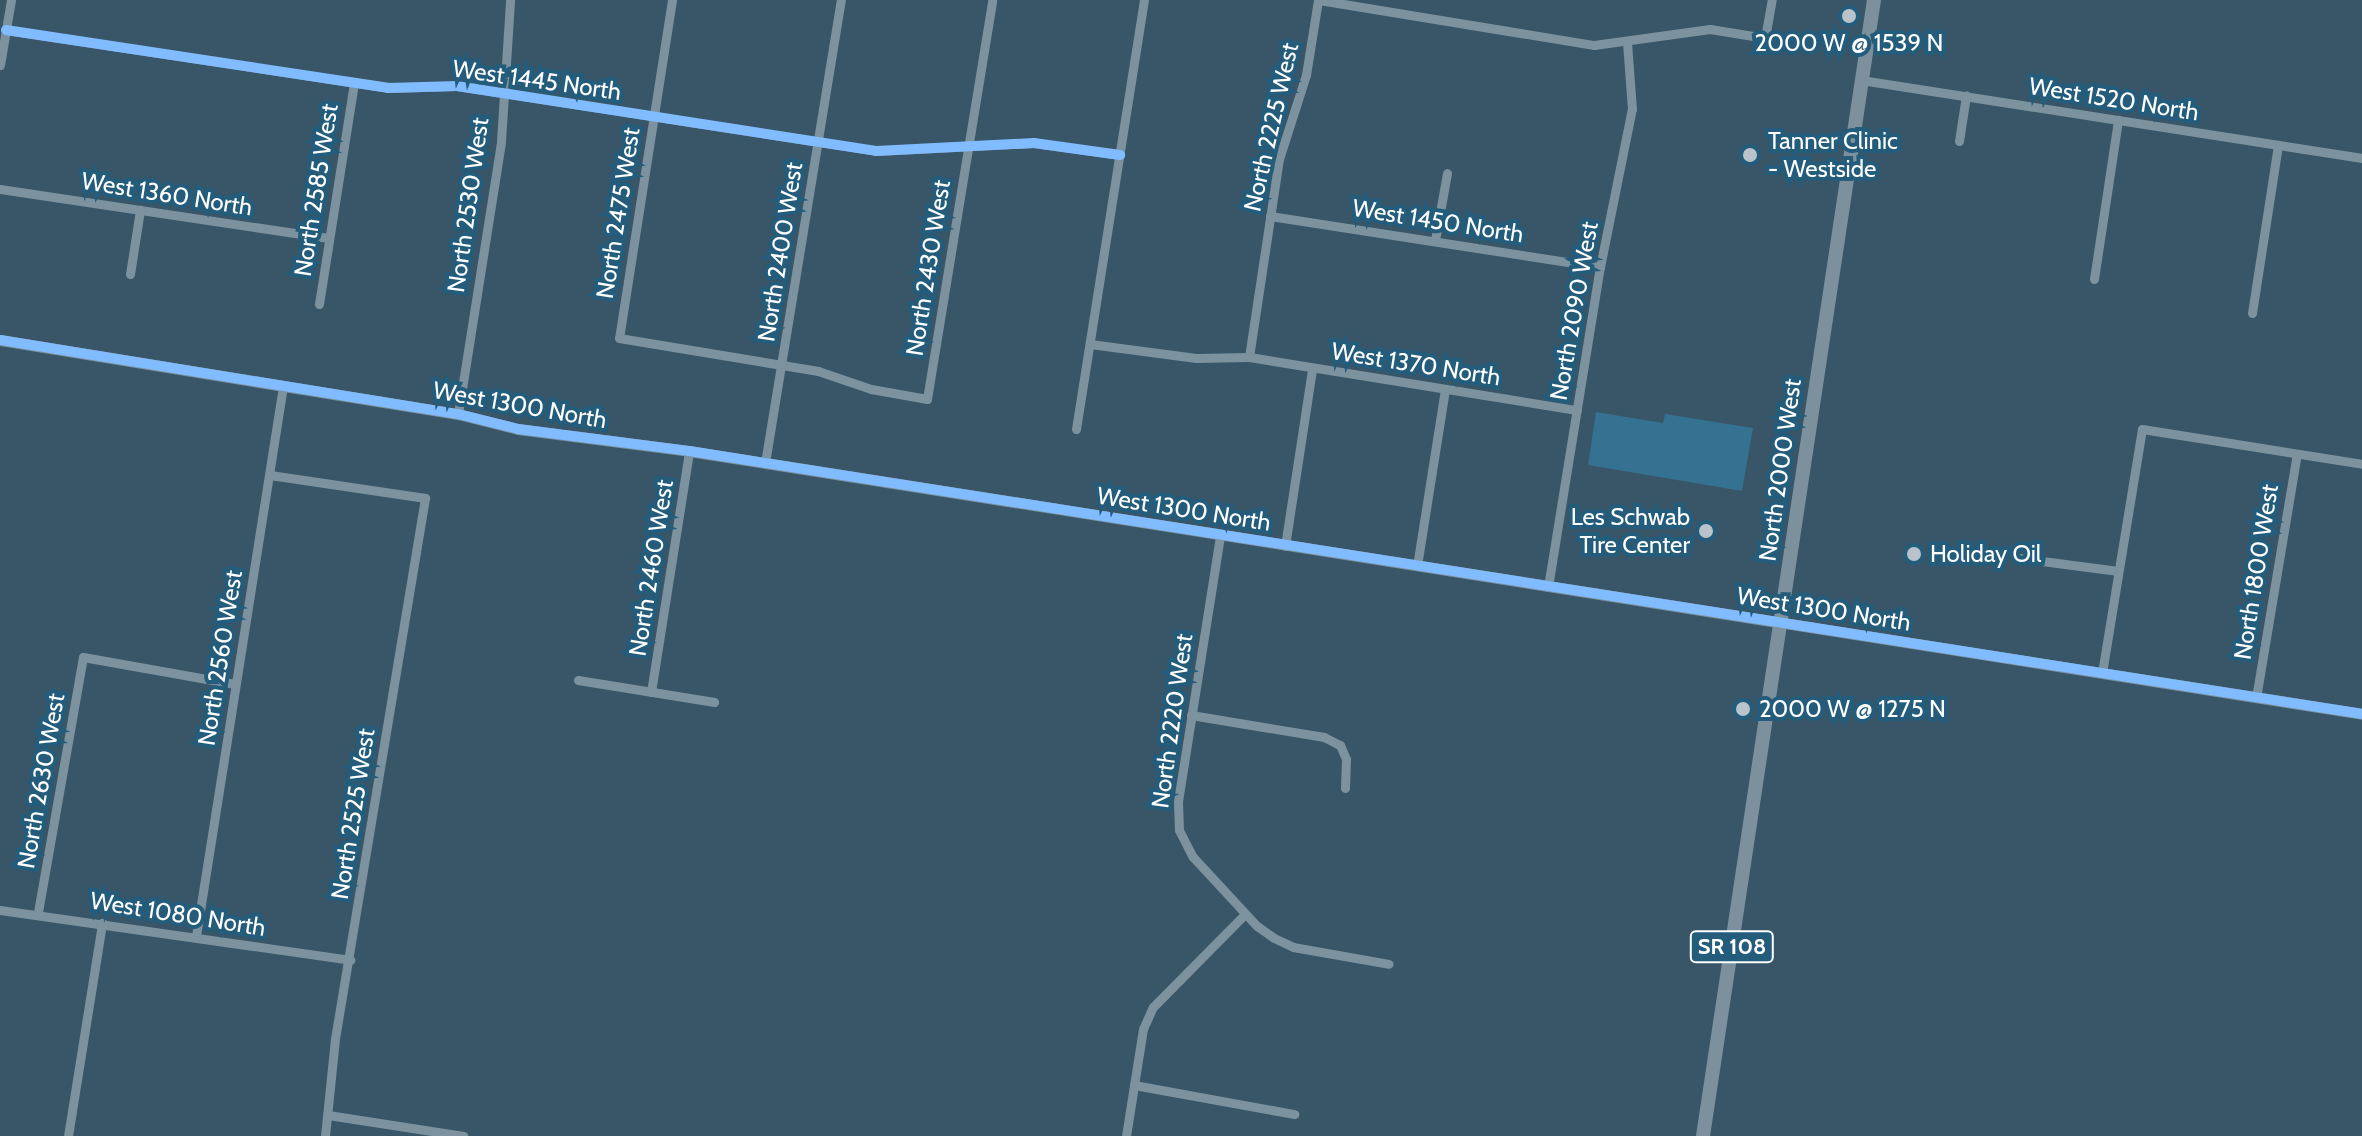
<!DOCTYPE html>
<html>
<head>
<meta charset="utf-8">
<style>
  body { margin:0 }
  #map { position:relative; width:2362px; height:1136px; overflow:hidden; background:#385667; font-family:Cabin,sans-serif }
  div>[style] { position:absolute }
  .green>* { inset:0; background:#357191 }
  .minor>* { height:9px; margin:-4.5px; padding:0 4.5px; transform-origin:4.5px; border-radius:4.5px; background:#7c929e }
  .tertiary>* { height:11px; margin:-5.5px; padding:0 5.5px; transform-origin:5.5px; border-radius:5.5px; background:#7c929e }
  .primary>* { height:14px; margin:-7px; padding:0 7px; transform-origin:7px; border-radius:7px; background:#7c919d }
  .cycleway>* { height:10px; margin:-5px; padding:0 5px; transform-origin:5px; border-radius:5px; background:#80bcff }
  .dots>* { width:22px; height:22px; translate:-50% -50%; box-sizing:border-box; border:4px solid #245c7b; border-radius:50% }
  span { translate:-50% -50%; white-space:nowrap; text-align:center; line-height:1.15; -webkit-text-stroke:8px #245c7b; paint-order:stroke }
  .shield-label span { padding:2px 6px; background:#245c7b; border:2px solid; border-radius:6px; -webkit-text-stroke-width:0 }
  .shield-label { font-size:22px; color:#fff; font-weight:700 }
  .poi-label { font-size:24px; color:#fff }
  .left { translate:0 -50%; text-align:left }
  .right { translate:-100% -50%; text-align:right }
  .street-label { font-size:24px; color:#fff }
</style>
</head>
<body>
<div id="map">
  <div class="green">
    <i style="clip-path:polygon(1596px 412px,1663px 423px,1665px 414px,1753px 428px,1742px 491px,1588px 465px)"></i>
  </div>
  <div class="minor">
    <i style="left:672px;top:0;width:342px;rotate:98.9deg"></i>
    <i style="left:619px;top:338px;width:202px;rotate:9.4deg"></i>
    <i style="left:818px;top:371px;width:56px;rotate:18.8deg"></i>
    <i style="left:871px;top:389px;width:57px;rotate:10.1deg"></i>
    <i style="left:927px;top:399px;width:404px;rotate:-80.7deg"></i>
    <i style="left:1319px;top:0;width:279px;rotate:9.3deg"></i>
    <i style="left:1594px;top:45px;width:117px;rotate:-7.9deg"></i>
    <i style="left:1710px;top:29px;width:56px;rotate:9.3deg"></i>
    <i style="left:1765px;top:38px;width:39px;rotate:-80deg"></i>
    <i style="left:6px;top:30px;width:386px;rotate:8.6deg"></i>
    <i style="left:388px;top:88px;width:69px;rotate:-1.7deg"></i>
    <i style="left:457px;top:86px;width:424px;rotate:8.8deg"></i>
    <i style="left:876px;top:151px;width:158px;rotate:-2.9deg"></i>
    <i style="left:1034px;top:143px;width:87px;rotate:7.9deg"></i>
    <i style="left:0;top:65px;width:66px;rotate:-80.4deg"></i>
    <i style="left:1861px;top:80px;width:507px;rotate:8.85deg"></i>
    <i style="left:1959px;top:141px;width:46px;rotate:-81.2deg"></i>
    <i style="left:0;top:189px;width:332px;rotate:8.5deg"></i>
    <i style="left:1270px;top:216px;width:334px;rotate:8.8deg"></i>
    <i style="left:1435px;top:240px;width:68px;rotate:-79.8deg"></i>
    <i style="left:130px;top:274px;width:65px;rotate:-81.1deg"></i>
    <i style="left:2094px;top:279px;width:161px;rotate:-81.4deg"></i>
    <i style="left:319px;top:304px;width:224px;rotate:-81deg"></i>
    <i style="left:2252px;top:313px;width:170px;rotate:-81.2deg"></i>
    <i style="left:1090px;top:344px;width:107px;rotate:7.5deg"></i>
    <i style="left:1196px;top:358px;width:53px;rotate:-1.1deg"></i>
    <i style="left:1249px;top:357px;width:332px;rotate:9.2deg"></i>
    <i style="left:1249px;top:357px;width:200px;rotate:-81.4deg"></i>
    <i style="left:1279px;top:159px;width:88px;rotate:-72.2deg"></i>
    <i style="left:1306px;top:75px;width:76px;rotate:-80.9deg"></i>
    <i style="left:458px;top:414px;width:276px;rotate:-81deg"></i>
    <i style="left:501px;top:141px;width:141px;rotate:-86.3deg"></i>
    <i style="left:1076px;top:429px;width:434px;rotate:-81deg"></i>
    <i style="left:765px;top:463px;width:469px;rotate:-80.7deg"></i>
    <i style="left:270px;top:475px;width:157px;rotate:8.4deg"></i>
    <i style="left:425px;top:498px;width:548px;rotate:99.45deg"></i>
    <i style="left:335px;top:1039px;width:98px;rotate:95.9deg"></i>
    <i style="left:1220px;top:536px;width:269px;rotate:99deg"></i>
    <i style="left:1178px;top:802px;width:28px;rotate:88deg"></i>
    <i style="left:1179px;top:830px;width:30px;rotate:63deg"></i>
    <i style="left:1193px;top:857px;width:94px;rotate:47.2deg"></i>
    <i style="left:1257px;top:926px;width:21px;rotate:35deg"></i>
    <i style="left:1274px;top:938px;width:21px;rotate:25deg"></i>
    <i style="left:1293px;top:947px;width:97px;rotate:10deg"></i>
    <i style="left:1285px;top:546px;width:179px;rotate:-81.3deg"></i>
    <i style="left:2019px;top:558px;width:100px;rotate:7.5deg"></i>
    <i style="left:1417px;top:566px;width:179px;rotate:-81deg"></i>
    <i style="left:1548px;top:587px;width:324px;rotate:-80.8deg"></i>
    <i style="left:1600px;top:267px;width:161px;rotate:-78.6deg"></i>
    <i style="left:1632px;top:109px;width:66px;rotate:-94.3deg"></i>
    <i style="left:2102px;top:673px;width:247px;rotate:-80.7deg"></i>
    <i style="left:2142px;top:429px;width:223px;rotate:9deg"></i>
    <i style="left:578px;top:680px;width:138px;rotate:9.2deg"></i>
    <i style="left:651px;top:692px;width:244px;rotate:-81deg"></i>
    <i style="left:2256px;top:698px;width:247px;rotate:-80.5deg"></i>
    <i style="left:1191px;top:715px;width:135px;rotate:9.4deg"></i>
    <i style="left:1324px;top:737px;width:18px;rotate:27deg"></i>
    <i style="left:1340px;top:745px;width:15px;rotate:67deg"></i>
    <i style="left:1346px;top:759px;width:29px;rotate:92deg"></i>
    <i style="left:0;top:910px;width:354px;rotate:8.1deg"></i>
    <i style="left:38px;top:912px;width:259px;rotate:-80deg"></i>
    <i style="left:83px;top:657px;width:154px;rotate:10.1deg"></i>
    <i style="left:196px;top:936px;width:557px;rotate:-81.01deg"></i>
    <i style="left:1134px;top:1085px;width:163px;rotate:10.3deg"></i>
    <i style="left:328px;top:1115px;width:137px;rotate:8.8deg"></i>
    <i style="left:68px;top:1136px;width:216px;rotate:-80.9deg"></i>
    <i style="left:1126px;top:1136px;width:108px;rotate:-81deg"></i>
    <i style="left:1143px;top:1029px;width:24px;rotate:-66deg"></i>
    <i style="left:1153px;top:1007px;width:131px;rotate:-45.3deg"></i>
  </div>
  <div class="tertiary">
    <i style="left:0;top:340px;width:464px;rotate:9.2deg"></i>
    <i style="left:458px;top:414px;width:62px;rotate:14deg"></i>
    <i style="left:518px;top:429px;width:172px;rotate:7.3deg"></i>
    <i style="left:689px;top:451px;width:1694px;rotate:8.93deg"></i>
  </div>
  <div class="primary">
    <i style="left:1703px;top:1136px;width:1149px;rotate:-81.44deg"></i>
  </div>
  <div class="cycleway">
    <i style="left:6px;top:30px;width:386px;rotate:8.6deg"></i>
    <i style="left:388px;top:88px;width:69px;rotate:-1.7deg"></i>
    <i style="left:457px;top:86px;width:424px;rotate:8.8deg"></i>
    <i style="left:876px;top:151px;width:158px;rotate:-2.9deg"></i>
    <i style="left:1034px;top:143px;width:87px;rotate:7.9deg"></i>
    <i style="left:0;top:340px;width:464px;rotate:9.2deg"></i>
    <i style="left:458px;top:414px;width:62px;rotate:14deg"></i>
    <i style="left:518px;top:429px;width:172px;rotate:7.3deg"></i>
    <i style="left:689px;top:451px;width:1694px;rotate:8.93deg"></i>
  </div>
  <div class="dots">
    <i style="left:1849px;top:16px;background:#b9c4ca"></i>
    <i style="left:1750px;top:155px;background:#b9c4ca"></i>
    <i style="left:1706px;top:531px;background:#b9c4ca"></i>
    <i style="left:1914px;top:554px;background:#b9c4ca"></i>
    <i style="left:1743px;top:709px;background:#b9c4ca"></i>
  </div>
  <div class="shield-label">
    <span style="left:1732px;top:947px">SR 108</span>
  </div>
  <div class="poi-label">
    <span style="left:1849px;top:43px">2000 W @ 1539 N</span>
    <span class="left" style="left:1768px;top:155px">Tanner Clinic<br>- Westside</span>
    <span class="right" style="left:1690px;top:531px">Les Schwab<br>Tire Center</span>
    <span class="left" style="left:1930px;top:554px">Holiday Oil</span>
    <span class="left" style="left:1759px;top:709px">2000 W @ 1275 N</span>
  </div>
  <div class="street-label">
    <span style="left:537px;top:80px;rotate:8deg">West 1445 North</span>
    <span style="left:2114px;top:99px;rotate:9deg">West 1520 North</span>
    <span style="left:1271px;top:127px;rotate:-77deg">North 2225 West</span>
    <span style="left:316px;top:190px;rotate:-81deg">North 2585 West</span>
    <span style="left:167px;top:194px;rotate:9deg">West 1360 North</span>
    <span style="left:468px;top:205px;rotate:-82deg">North 2530 West</span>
    <span style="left:618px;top:213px;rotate:-81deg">North 2475 West</span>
    <span style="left:1438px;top:221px;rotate:9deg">West 1450 North</span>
    <span style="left:780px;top:252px;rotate:-81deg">North 2400 West</span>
    <span style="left:928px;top:268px;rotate:-81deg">North 2430 West</span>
    <span style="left:1574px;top:311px;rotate:-80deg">North 2090 West</span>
    <span style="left:1416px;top:364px;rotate:9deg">West 1370 North</span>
    <span style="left:520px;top:405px;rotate:10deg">West 1300 North</span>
    <span style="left:1780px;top:470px;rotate:-82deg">North 2000 West</span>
    <span style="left:1184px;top:509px;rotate:9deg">West 1300 North</span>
    <span style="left:651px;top:568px;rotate:-81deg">North 2460 West</span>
    <span style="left:2256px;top:572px;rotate:-81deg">North 1800 West</span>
    <span style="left:1824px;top:609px;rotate:9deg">West 1300 North</span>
    <span style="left:220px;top:658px;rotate:-81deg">North 2560 West</span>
    <span style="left:1172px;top:721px;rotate:-82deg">North 2220 West</span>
    <span style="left:41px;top:781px;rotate:-80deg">North 2630 West</span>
    <span style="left:353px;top:814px;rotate:-81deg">North 2525 West</span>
    <span style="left:178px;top:914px;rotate:9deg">West 1080 North</span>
  </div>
</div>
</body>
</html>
